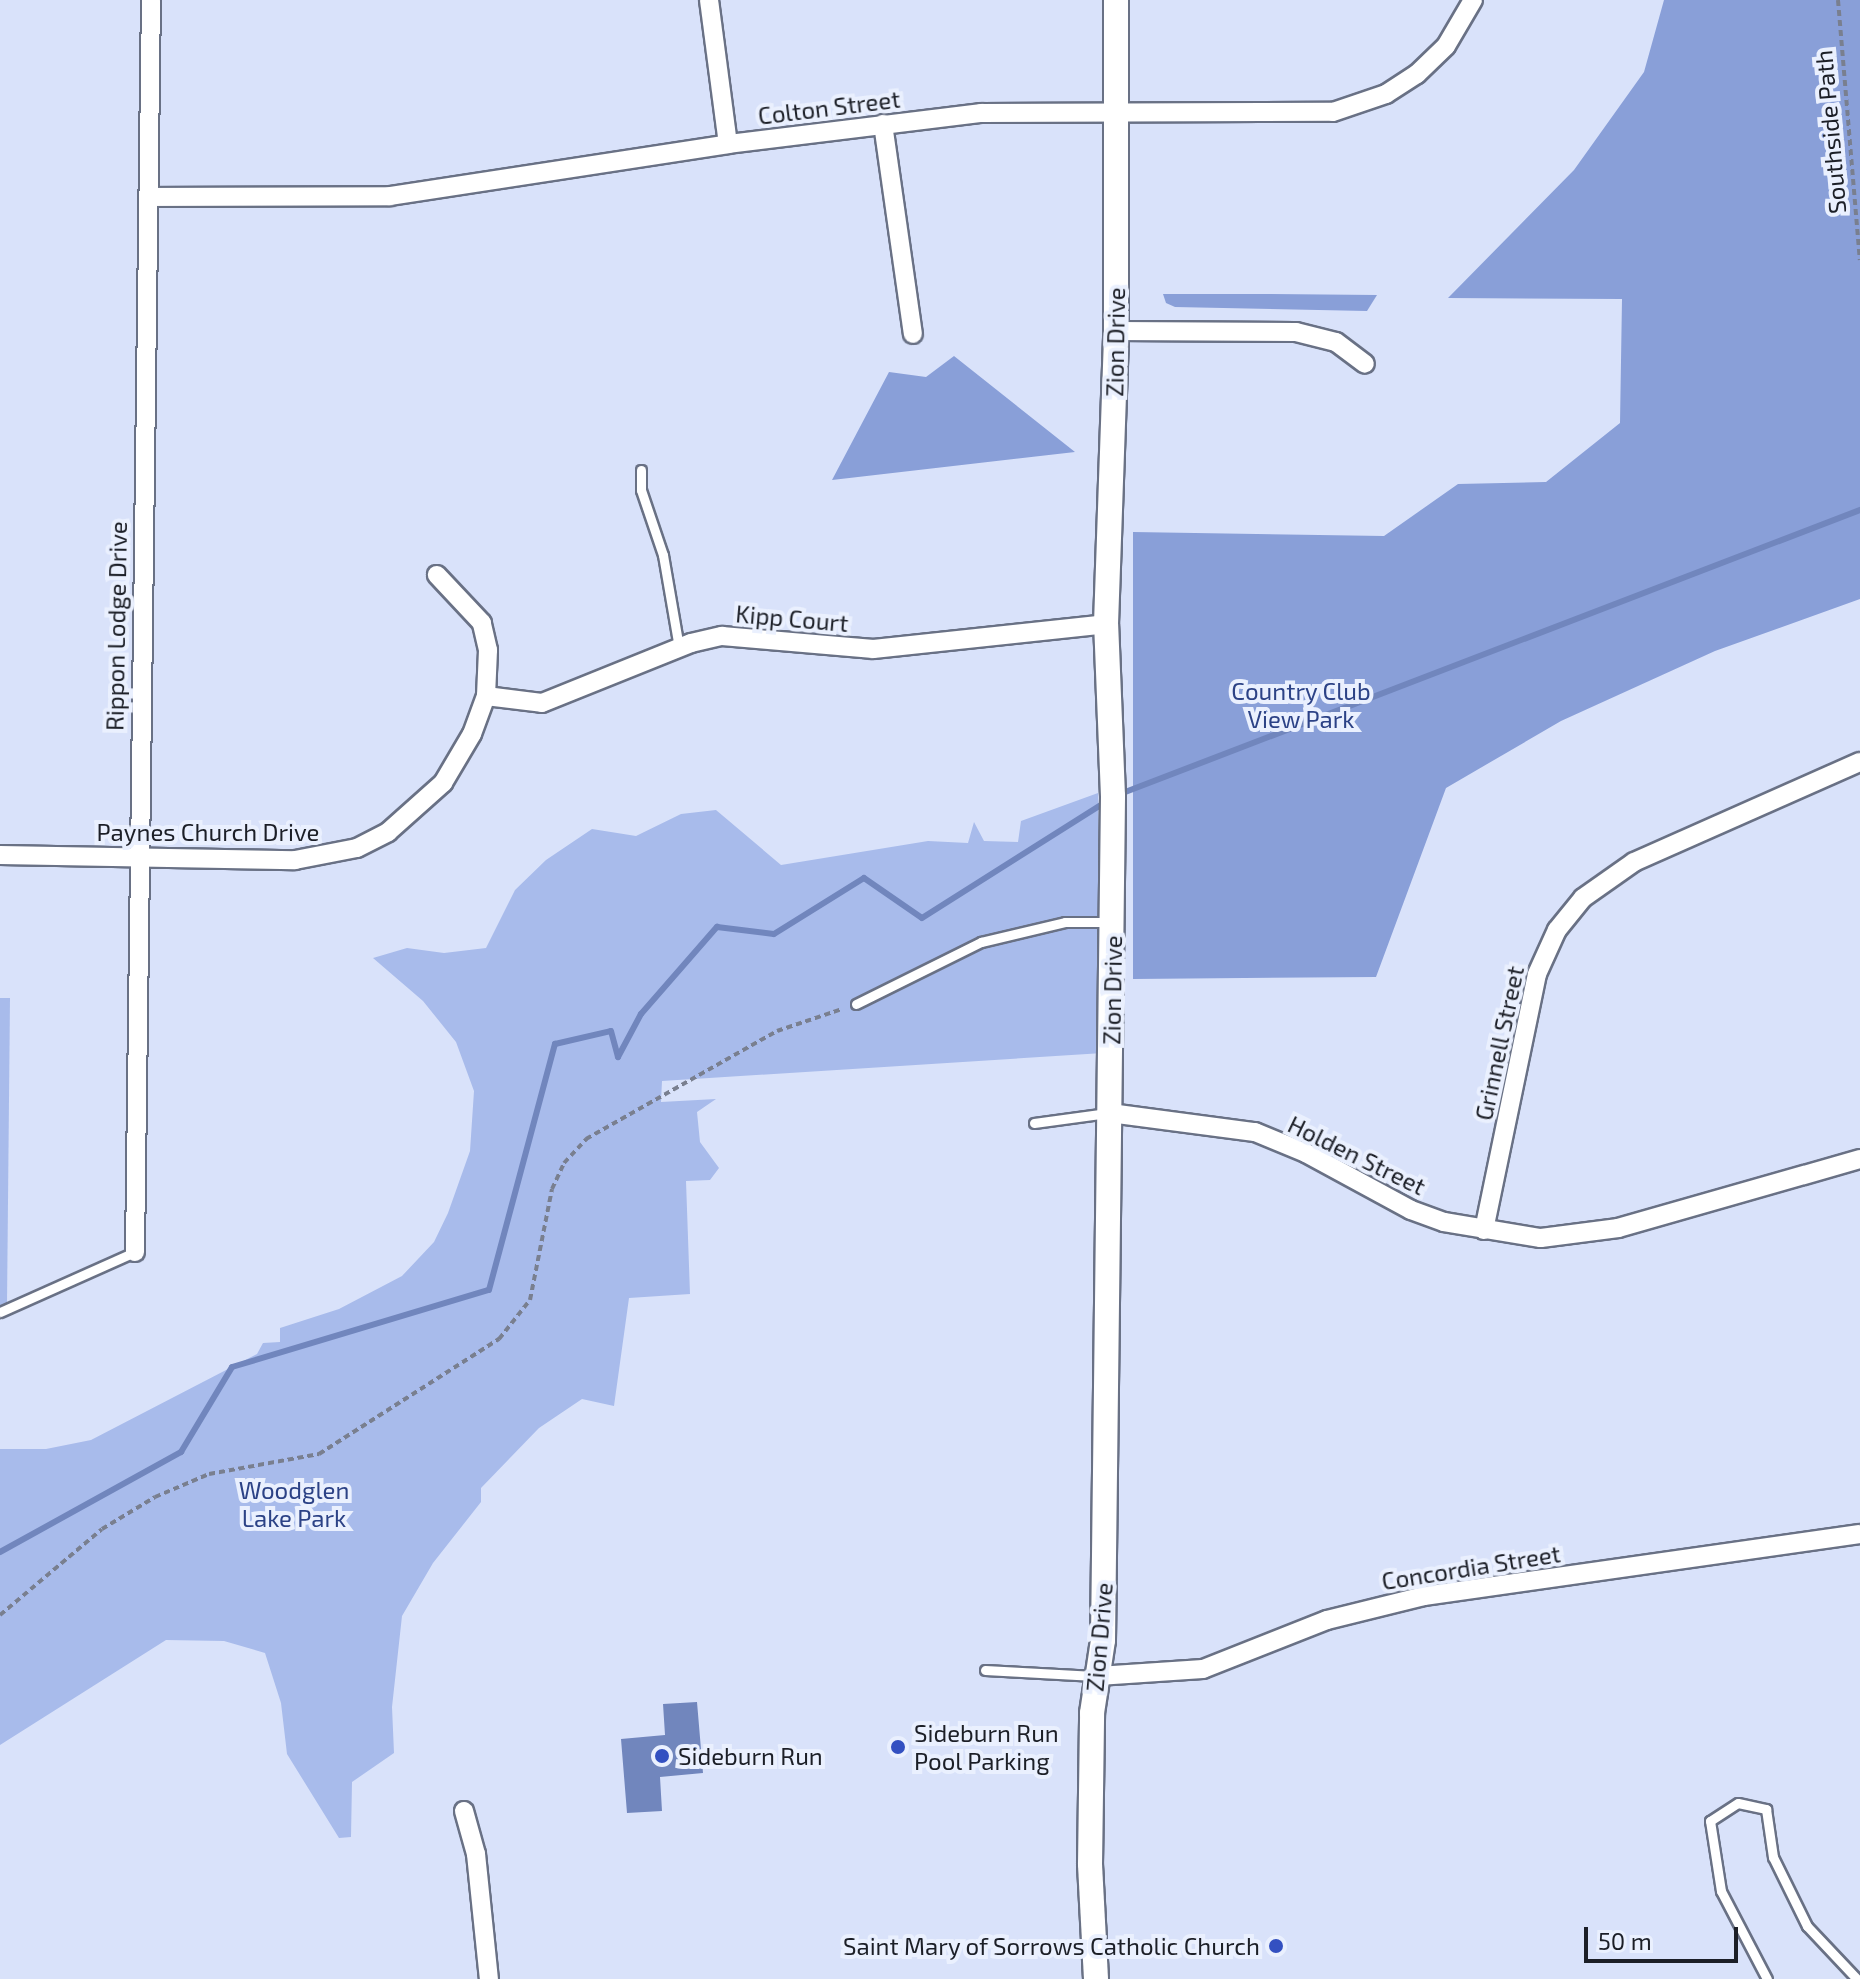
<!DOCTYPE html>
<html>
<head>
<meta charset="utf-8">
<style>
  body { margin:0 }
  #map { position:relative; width:1860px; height:1979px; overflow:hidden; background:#d9e2fa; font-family:"Exo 2",sans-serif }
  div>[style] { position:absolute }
  .green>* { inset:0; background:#a8bbeb }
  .forest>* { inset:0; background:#899fd8 }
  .water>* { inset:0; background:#7186bd }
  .stream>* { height:6px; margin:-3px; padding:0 3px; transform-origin:3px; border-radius:3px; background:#7186bd }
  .path>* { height:4px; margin-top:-2px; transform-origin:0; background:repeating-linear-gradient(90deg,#797f8f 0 6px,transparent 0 10px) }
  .roads { filter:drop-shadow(2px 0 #697185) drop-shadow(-2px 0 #697185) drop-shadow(0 2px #697185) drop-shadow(0 -2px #697185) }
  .service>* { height:9px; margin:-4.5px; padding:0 4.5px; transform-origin:4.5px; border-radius:4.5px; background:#fff }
  .minor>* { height:18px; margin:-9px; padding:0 9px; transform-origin:9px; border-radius:9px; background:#fff }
  .secondary>* { height:24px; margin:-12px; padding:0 12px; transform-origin:12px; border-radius:12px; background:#fff }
  .dots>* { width:22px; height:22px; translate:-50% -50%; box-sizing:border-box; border:4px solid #eaf0fe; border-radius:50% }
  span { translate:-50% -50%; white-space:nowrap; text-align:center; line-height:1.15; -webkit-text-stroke:8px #eaf0fe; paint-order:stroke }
  .street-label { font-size:24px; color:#1c1f27 }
  .park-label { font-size:24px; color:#2c4286 }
  .poi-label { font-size:24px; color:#1c1f27 }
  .left { translate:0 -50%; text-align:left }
  .right { translate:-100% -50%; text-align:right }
  .scale { position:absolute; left:1584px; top:1927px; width:154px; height:36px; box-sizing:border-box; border:4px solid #1c1f27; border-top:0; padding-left:10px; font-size:24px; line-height:28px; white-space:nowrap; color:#1c1f27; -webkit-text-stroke:6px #eaf0fe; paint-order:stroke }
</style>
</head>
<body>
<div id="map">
  <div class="green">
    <i style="clip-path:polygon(1098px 793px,1103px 1053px,662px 1081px,661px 1102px,716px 1099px,697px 1112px,700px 1142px,719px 1168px,710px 1180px,686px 1181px,690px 1294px,629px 1298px,614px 1406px,582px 1399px,539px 1428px,481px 1488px,481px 1502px,433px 1563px,402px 1616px,392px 1707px,394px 1753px,352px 1782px,351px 1837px,339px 1838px,287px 1754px,281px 1703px,265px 1653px,224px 1641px,166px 1640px,0 1745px,0 1449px,46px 1449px,91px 1440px,257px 1354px,263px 1343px,280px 1342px,280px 1328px,339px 1309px,402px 1276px,434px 1242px,448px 1213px,470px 1151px,474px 1091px,456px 1042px,423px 1001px,373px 958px,407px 948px,444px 953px,486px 948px,515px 890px,546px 860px,592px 829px,636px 836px,681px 814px,716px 810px,781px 865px,928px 841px,968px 843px,974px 822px,984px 841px,1018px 842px,1021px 821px)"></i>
    <i style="clip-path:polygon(0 998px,10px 998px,7px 1303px,0 1306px)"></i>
  </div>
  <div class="forest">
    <i style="clip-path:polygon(1664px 0,1860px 0,1860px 599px,1715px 651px,1561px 721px,1446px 788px,1376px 977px,1133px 979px,1133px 532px,1384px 536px,1458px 484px,1546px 482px,1620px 423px,1622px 299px,1448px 298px,1574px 170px,1644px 72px)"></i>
    <i style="clip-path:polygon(1163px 294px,1271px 294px,1377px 295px,1367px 311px,1175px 307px,1166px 303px)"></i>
    <i style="clip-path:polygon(954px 356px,1075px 452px,832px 480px,889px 372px,926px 377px)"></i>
  </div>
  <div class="water">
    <i style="clip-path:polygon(697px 1702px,703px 1773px,660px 1777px,662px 1811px,627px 1813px,621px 1739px,665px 1735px,663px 1704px)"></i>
  </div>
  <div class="stream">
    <i style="left:1120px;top:794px;width:793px;rotate:-21deg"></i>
    <i style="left:0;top:1552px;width:207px;rotate:-28.9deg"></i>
    <i style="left:181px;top:1452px;width:99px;rotate:-59deg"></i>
    <i style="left:232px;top:1367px;width:268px;rotate:-16.7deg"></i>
    <i style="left:489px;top:1290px;width:255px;rotate:-75deg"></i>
    <i style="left:555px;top:1044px;width:57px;rotate:-13.1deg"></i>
    <i style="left:611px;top:1031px;width:27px;rotate:75deg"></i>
    <i style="left:618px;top:1057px;width:49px;rotate:-61.9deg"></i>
    <i style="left:641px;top:1014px;width:116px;rotate:-48.9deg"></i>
    <i style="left:717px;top:927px;width:57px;rotate:7deg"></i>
    <i style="left:774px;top:934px;width:106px;rotate:-31.9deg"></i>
    <i style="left:864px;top:878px;width:70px;rotate:34.6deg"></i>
    <i style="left:922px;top:918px;width:219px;rotate:-32.3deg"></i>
  </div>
  <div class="path">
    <i style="left:1838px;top:0;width:261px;rotate:85.2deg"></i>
    <i style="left:0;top:1615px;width:133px;rotate:-40.1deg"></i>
    <i style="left:102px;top:1529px;width:62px;rotate:-31.1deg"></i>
    <i style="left:155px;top:1497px;width:59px;rotate:-23.1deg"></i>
    <i style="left:209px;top:1474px;width:112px;rotate:-10.3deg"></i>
    <i style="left:319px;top:1454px;width:214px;rotate:-32.6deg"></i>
    <i style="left:499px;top:1339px;width:50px;rotate:-51.5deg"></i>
    <i style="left:530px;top:1300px;width:113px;rotate:-78.8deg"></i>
    <i style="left:552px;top:1189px;width:29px;rotate:-65deg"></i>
    <i style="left:564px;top:1163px;width:33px;rotate:-47deg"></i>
    <i style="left:586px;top:1139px;width:219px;rotate:-29.5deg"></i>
    <i style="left:777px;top:1031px;width:69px;rotate:-18.7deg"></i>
  </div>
  <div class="roads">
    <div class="service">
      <i style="left:641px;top:470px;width:20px;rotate:90deg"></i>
      <i style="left:641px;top:490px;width:69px;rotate:71.3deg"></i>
      <i style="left:663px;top:555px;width:94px;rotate:80.2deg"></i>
      <i style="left:856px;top:1004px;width:140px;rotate:-26.4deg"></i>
      <i style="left:981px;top:942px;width:86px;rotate:-13.4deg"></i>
      <i style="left:1065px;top:922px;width:44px"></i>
      <i style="left:1034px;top:1123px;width:74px;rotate:-7.8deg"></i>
      <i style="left:0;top:1312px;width:148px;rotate:-24deg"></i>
      <i style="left:985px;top:1670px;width:110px;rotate:3.1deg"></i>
      <i style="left:1767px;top:1979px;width:99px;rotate:-117.6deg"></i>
      <i style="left:1721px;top:1891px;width:71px;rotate:-98.9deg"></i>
      <i style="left:1710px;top:1821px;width:33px;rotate:-33deg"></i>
      <i style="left:1738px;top:1803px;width:29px;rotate:12deg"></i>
      <i style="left:1766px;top:1809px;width:49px;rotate:81.7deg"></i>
      <i style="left:1773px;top:1857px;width:77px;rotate:63.8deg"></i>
      <i style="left:1807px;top:1926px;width:73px;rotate:46.7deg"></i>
    </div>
    <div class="minor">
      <i style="left:709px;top:0;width:145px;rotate:82.5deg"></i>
      <i style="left:883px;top:124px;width:212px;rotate:81.9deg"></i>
      <i style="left:149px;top:197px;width:241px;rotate:-0.2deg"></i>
      <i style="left:390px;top:196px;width:342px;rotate:-8.7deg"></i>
      <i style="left:728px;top:144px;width:255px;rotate:-7deg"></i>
      <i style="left:981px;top:113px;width:352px;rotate:-0.2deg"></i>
      <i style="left:1333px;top:112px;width:56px;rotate:-18.8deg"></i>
      <i style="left:1386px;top:94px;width:37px;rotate:-33deg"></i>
      <i style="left:1417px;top:74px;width:40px;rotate:-44deg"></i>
      <i style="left:1446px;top:46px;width:53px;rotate:-59.6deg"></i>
      <i style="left:1116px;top:331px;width:180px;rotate:0.3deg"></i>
      <i style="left:1296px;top:332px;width:41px;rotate:14deg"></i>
      <i style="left:1336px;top:342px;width:36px;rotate:37deg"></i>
      <i style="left:486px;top:696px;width:56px;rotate:7.1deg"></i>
      <i style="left:542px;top:703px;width:161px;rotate:-21.9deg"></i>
      <i style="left:691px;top:643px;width:32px;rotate:-13deg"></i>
      <i style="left:722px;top:636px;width:152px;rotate:4.9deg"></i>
      <i style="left:873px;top:649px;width:234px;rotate:-6.1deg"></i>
      <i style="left:0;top:855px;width:295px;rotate:1deg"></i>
      <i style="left:295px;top:860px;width:63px;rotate:-11deg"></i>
      <i style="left:357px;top:848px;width:35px;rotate:-27deg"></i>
      <i style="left:388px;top:832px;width:74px;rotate:-41.7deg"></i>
      <i style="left:443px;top:783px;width:57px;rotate:-59.4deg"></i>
      <i style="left:472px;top:734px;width:40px;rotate:-69.8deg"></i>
      <i style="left:486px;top:696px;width:46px;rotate:-87.5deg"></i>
      <i style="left:488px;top:650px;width:28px;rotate:-103deg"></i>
      <i style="left:482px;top:623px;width:66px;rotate:-133.2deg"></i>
      <i style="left:1110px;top:1113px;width:146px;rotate:7.5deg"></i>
      <i style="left:1255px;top:1132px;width:55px;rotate:22.4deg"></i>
      <i style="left:1306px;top:1153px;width:119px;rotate:28.5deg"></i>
      <i style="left:1411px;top:1210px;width:35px;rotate:20deg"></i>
      <i style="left:1444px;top:1222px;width:98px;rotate:9.4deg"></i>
      <i style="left:1541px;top:1238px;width:78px;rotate:-7.4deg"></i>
      <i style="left:1618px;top:1228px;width:252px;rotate:-15.9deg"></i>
      <i style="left:1484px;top:1230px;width:261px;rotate:-78.3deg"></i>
      <i style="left:1537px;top:974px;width:48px;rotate:-65.6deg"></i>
      <i style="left:1557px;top:930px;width:41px;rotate:-50.9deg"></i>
      <i style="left:1583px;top:898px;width:62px;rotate:-35.2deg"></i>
      <i style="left:1634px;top:862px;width:247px;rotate:-23.9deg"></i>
      <i style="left:135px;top:1252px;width:1252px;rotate:-89.27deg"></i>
      <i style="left:1098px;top:1676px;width:105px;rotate:-3.8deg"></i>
      <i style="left:1203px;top:1669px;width:133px;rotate:-21.6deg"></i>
      <i style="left:1327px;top:1620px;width:100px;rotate:-13.9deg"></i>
      <i style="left:1424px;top:1596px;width:440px;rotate:-8.1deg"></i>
      <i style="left:464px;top:1811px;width:45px;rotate:74.4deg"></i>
      <i style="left:476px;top:1854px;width:126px;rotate:84.1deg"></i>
    </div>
    <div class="secondary">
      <i style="left:1096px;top:1979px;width:115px;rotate:-93deg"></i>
      <i style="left:1090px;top:1864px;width:151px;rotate:-89.2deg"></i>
      <i style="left:1092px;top:1713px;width:74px;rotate:-81.4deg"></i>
      <i style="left:1103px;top:1640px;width:844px;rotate:-89.32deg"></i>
      <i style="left:1113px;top:796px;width:172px;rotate:-92.3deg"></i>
      <i style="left:1106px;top:624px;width:293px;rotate:-88deg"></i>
      <i style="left:1116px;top:331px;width:331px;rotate:-90deg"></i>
    </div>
  </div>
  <div class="dots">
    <i style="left:898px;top:1747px;background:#3350c1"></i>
    <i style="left:662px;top:1756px;background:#3350c1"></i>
    <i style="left:1276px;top:1946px;background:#3350c1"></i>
  </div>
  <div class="street-label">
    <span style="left:829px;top:107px;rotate:-7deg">Colton Street</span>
    <span style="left:1830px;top:132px;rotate:-95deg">Southside Path</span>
    <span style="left:1115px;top:342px;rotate:-89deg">Zion Drive</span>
    <span style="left:792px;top:618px;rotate:5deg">Kipp Court</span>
    <span style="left:116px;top:626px;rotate:-89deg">Rippon Lodge Drive</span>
    <span style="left:208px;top:832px">Paynes Church Drive</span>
    <span style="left:1112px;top:990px;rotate:-89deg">Zion Drive</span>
    <span style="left:1499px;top:1043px;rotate:-78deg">Grinnell Street</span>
    <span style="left:1357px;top:1155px;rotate:26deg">Holden Street</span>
    <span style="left:1471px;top:1567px;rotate:-9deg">Concordia Street</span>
    <span style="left:1099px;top:1637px;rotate:-85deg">Zion Drive</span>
  </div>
  <div class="park-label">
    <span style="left:1301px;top:705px">Country Club<br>View Park</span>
    <span style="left:294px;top:1504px">Woodglen<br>Lake Park</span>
  </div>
  <div class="poi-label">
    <span class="left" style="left:914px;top:1747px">Sideburn Run<br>Pool Parking</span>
    <span class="left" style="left:678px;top:1756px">Sideburn Run</span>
    <span class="right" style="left:1260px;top:1946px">Saint Mary of Sorrows Catholic Church</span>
  </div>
  <div class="scale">50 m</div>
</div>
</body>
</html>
